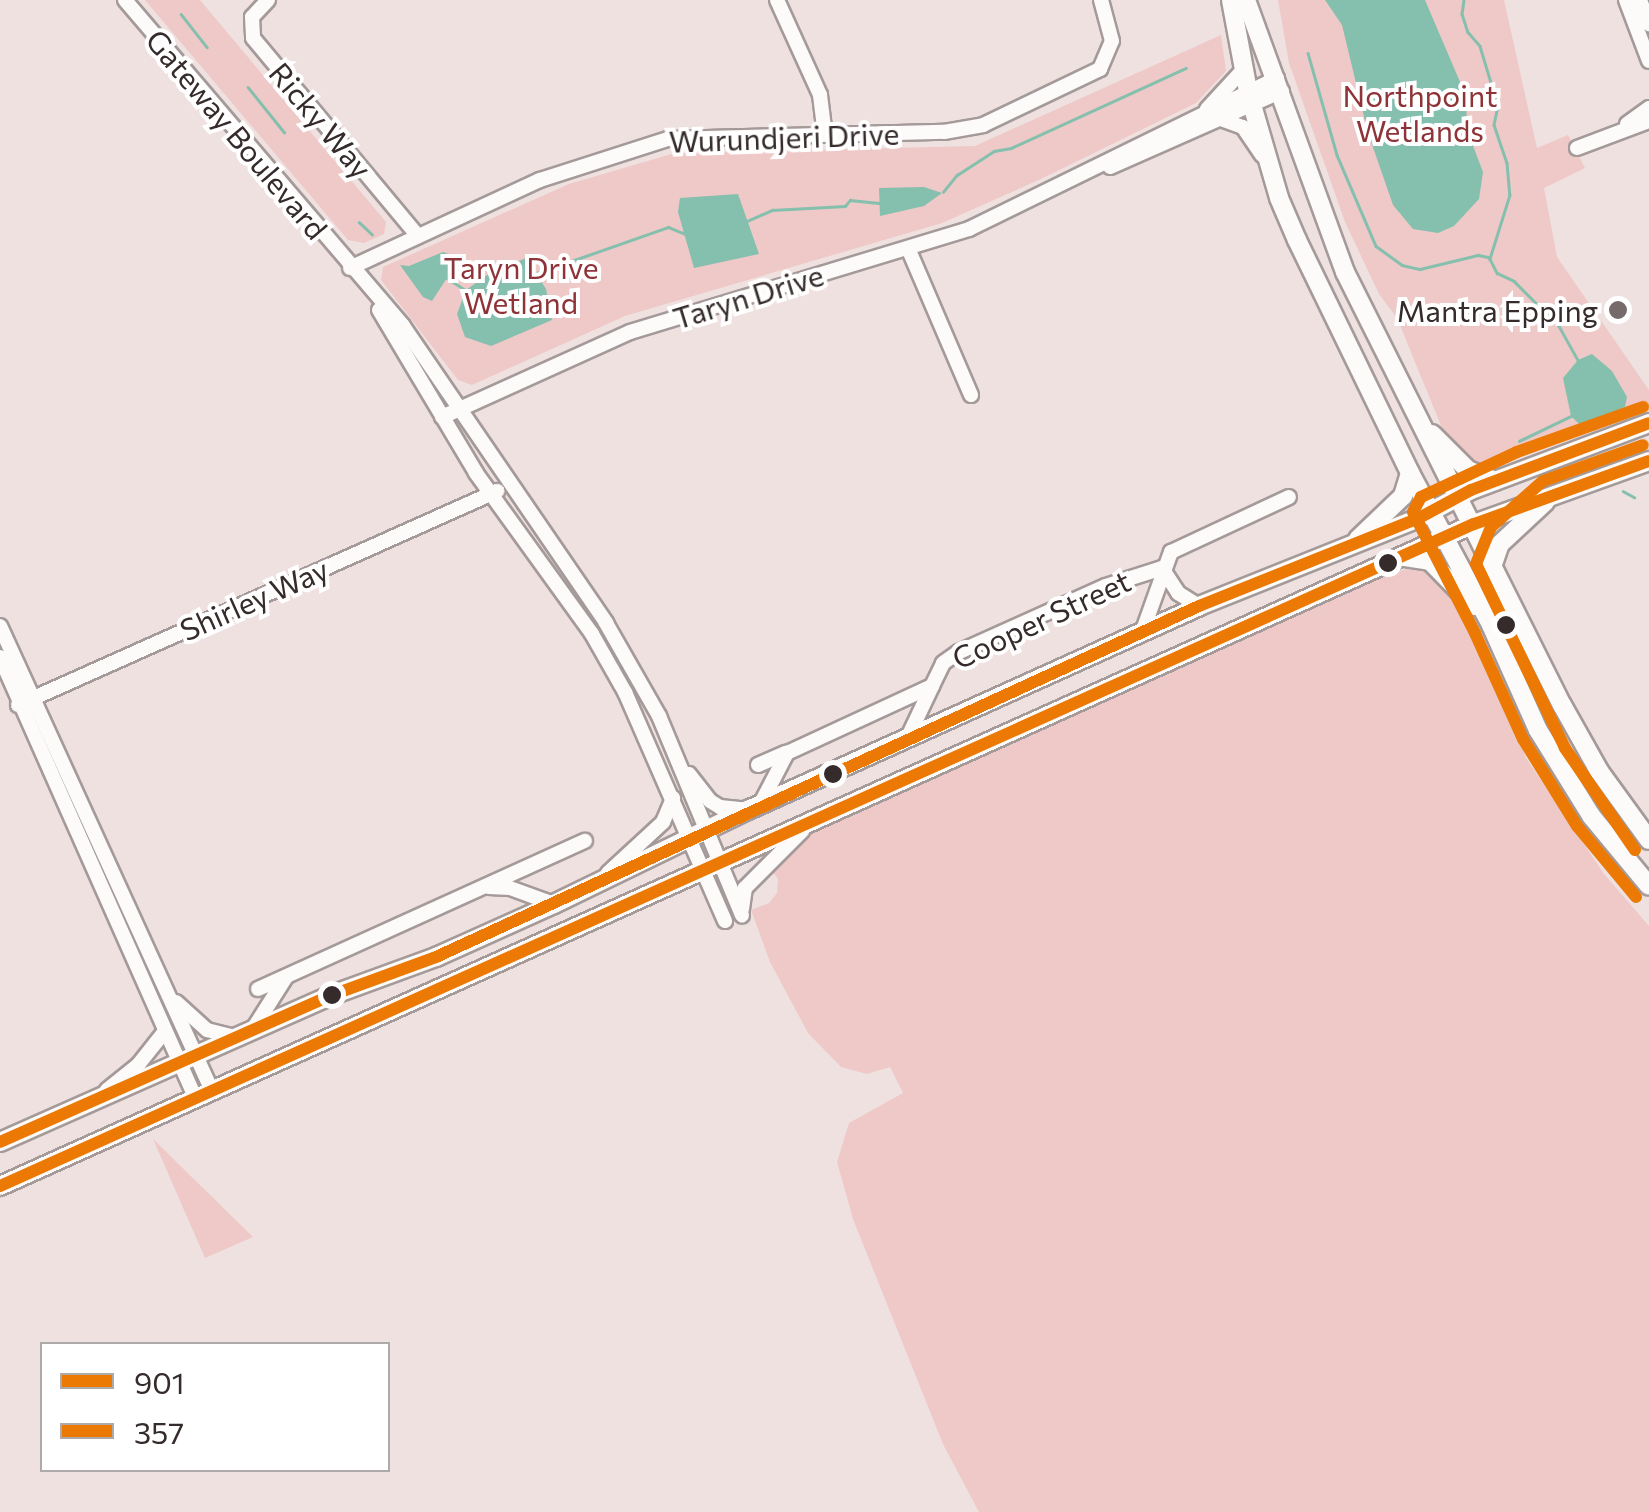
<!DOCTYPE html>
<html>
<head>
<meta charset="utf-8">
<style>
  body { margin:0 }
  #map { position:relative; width:1649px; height:1512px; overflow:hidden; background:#efe1e0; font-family:Commissioner,sans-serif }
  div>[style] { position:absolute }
  .green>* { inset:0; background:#eec9c7 }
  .water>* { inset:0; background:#85bfae }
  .stream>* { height:2.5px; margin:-1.25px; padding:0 1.25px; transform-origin:1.25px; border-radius:1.25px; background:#85bfae }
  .roads { filter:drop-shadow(2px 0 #a49a99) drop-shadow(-2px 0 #a49a99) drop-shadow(0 2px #a49a99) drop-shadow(0 -2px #a49a99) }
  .minor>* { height:14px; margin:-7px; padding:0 7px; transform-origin:7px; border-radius:7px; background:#fdfafa }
  .major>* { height:18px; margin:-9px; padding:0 9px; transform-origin:9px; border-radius:9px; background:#fdfafa }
  .bus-1>* { height:12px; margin:-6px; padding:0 6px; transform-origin:6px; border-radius:6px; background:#eb7904 }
  .bus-2>* { height:12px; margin:-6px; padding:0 6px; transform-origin:6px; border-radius:6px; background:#eb7904 }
  .dots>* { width:28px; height:28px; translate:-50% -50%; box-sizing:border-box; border:5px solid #fff; border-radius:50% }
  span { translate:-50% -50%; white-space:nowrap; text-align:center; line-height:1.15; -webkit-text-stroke:8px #fff; paint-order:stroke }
  .park-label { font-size:30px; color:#8e3337 }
  .street-label { font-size:30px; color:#352b2b }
  .poi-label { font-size:30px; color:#352b2b }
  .right { translate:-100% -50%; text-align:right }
  .legend { position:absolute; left:40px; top:1342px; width:350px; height:130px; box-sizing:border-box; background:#fff; border:2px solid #aeaaaa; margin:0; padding:12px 18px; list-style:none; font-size:30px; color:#352b2b }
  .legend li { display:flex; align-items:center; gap:20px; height:50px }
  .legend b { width:50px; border:2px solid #aeaaaa }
</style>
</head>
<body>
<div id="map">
  <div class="green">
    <i style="clip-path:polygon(145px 0,200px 0,386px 222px,384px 234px,364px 243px,348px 240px)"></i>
    <i style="clip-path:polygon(1278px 0,1504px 0,1537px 148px,1568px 135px,1585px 168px,1544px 188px,1557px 257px,1649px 390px,1649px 403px,1620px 417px,1618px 411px,1590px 396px,1584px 433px,1462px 477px,1397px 318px,1379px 294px,1345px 222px,1289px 63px)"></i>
    <i style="clip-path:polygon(1221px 35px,1226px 71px,1196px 103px,1041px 179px,942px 223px,625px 316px,472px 385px,458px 380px,381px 280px,383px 267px,569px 184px,675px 153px,975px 146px)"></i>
    <i style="clip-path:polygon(1424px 565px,1457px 606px,1510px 712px,1526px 758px,1604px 874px,1649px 926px,1649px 1512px,979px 1512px,943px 1444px,853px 1219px,837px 1162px,849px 1123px,903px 1093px,890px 1067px,867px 1074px,841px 1067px,808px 1033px,770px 962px,751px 910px,769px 903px,777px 893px,778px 879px,770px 868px,814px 830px,1254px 632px,1390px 573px)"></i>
    <i style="clip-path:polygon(153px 1139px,253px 1237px,205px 1258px)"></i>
  </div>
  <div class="water">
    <i style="clip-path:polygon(1325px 0,1425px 0,1466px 96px,1467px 130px,1483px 172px,1479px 199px,1454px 226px,1438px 233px,1413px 229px,1393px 205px,1368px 133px,1342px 25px)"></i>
    <i style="clip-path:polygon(924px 187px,942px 193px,924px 206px,880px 216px,879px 188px)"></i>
    <i style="clip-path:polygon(738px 194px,759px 254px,694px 268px,678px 212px,680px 198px)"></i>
    <i style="clip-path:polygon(443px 252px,460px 258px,432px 301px,423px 297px,400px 265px,409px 266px)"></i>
    <i style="clip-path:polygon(526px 258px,546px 289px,552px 320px,491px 346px,465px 337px,457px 314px,466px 290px,490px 273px)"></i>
    <i style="clip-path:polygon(1592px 354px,1612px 371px,1627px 397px,1625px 407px,1581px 426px,1571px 416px,1563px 378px,1578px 360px)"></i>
  </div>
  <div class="stream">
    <i style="left:1464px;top:0;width:14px;rotate:98deg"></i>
    <i style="left:1462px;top:14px;width:19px;rotate:72deg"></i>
    <i style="left:1468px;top:32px;width:18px;rotate:49deg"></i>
    <i style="left:1480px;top:46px;width:63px;rotate:73.3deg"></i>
    <i style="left:1498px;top:106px;width:19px;rotate:102deg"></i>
    <i style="left:1494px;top:125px;width:40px;rotate:71.1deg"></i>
    <i style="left:1507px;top:163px;width:32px;rotate:85deg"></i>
    <i style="left:1510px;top:195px;width:67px;rotate:107.4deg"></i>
    <i style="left:1490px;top:259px;width:16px;rotate:63deg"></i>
    <i style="left:1497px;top:273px;width:19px;rotate:25deg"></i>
    <i style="left:1514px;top:281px;width:64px;rotate:45deg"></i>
    <i style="left:1559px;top:326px;width:41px;rotate:60.9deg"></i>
    <i style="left:181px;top:14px;width:42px;rotate:51.8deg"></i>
    <i style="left:1308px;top:53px;width:106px;rotate:74.1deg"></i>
    <i style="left:1337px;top:155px;width:99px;rotate:66.8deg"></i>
    <i style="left:1376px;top:246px;width:32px;rotate:36deg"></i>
    <i style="left:1402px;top:265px;width:18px;rotate:13deg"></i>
    <i style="left:1420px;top:269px;width:60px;rotate:-13.6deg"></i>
    <i style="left:1478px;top:255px;width:10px;rotate:11deg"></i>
    <i style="left:248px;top:87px;width:58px;rotate:51.3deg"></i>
    <i style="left:943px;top:192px;width:22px;rotate:-51deg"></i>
    <i style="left:957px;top:175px;width:44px;rotate:-33deg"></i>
    <i style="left:994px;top:151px;width:17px;rotate:-10deg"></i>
    <i style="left:1011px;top:148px;width:192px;rotate:-24.6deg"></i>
    <i style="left:359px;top:222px;width:18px;rotate:43deg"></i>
    <i style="left:745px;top:222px;width:30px;rotate:-24deg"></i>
    <i style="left:772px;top:210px;width:73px;rotate:-3.1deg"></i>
    <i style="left:845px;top:206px;width:8px;rotate:-50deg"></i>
    <i style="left:850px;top:200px;width:31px;rotate:6deg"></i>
    <i style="left:537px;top:273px;width:139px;rotate:-19.3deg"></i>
    <i style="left:668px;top:227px;width:18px;rotate:22deg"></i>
    <i style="left:444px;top:276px;width:27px;rotate:33deg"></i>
    <i style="left:1519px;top:441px;width:58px;rotate:-25.7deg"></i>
    <i style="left:1623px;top:491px;width:13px;rotate:29deg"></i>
  </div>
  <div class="roads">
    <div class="minor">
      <i style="left:125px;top:0;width:428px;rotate:49.5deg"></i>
      <i style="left:403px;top:326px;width:360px;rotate:55.6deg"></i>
      <i style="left:606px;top:623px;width:107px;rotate:60.3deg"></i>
      <i style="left:659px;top:716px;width:216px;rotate:67.4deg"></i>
      <i style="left:268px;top:0;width:23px;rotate:133deg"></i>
      <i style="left:252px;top:17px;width:21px;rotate:87deg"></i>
      <i style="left:253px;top:38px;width:258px;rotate:50.2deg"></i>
      <i style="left:777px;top:0;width:104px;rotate:65.6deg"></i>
      <i style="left:820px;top:95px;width:38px;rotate:83deg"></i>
      <i style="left:1626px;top:0;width:65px;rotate:69.3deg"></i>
      <i style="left:1640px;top:0;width:26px;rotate:69deg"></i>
      <i style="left:1207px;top:109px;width:53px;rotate:-47.3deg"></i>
      <i style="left:1218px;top:118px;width:27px;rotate:20deg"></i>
      <i style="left:1243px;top:127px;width:34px;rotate:56deg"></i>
      <i style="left:1627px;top:124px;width:27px;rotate:-36deg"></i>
      <i style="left:1577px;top:148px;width:77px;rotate:-20.6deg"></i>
      <i style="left:1110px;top:167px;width:188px;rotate:-23.8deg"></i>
      <i style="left:908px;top:248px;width:160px;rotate:66.8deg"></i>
      <i style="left:350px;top:268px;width:209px;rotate:-24.9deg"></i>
      <i style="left:540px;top:180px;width:134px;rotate:-17.8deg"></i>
      <i style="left:668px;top:139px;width:276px;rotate:-1.5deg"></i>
      <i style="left:944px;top:132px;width:40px;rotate:-10deg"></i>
      <i style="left:983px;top:125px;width:130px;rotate:-25.6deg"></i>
      <i style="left:1100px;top:69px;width:30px;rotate:-67deg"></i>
      <i style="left:1112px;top:41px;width:42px;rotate:-105deg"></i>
      <i style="left:379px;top:310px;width:190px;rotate:59.2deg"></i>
      <i style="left:476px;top:473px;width:198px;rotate:54.2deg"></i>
      <i style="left:592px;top:634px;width:67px;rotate:60.4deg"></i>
      <i style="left:625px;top:692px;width:250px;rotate:66.4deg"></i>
      <i style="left:442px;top:417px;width:206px;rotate:-24.3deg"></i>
      <i style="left:630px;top:332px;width:354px;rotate:-16.9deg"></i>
      <i style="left:969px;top:229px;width:343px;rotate:-26.1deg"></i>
      <i style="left:1162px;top:568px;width:30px;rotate:57deg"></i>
      <i style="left:1178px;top:593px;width:25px;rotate:32deg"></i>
      <i style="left:0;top:626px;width:511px;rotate:65.49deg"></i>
      <i style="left:1143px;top:630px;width:83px;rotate:-70.3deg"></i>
      <i style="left:1171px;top:552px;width:130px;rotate:-25deg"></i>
      <i style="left:0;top:657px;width:484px;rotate:66.1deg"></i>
      <i style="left:18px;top:705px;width:525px;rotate:-24.07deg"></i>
      <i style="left:907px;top:739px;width:59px;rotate:-64.7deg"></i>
      <i style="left:758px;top:765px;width:30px;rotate:-24deg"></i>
      <i style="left:689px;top:774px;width:34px;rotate:52deg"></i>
      <i style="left:710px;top:801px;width:12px;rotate:31deg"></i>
      <i style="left:720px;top:807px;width:27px;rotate:6deg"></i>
      <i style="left:760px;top:805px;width:59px;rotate:-62.6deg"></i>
      <i style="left:787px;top:753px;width:160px;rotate:-24.8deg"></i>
      <i style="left:932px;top:686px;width:25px;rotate:-64deg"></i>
      <i style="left:943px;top:663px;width:19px;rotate:-35deg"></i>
      <i style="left:959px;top:652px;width:161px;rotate:-24.2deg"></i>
      <i style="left:1106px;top:586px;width:59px;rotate:-17.8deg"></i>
      <i style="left:608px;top:873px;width:75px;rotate:-42.8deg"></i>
      <i style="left:663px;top:822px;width:26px;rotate:-67deg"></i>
      <i style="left:489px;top:887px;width:21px;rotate:3deg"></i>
      <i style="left:510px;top:888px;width:47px;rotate:20deg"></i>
      <i style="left:742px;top:909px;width:21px;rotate:-82deg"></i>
      <i style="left:745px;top:888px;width:81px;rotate:-45deg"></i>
      <i style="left:258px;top:989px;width:359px;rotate:-24.4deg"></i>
      <i style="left:176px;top:1002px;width:42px;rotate:42.1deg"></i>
      <i style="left:207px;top:1030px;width:30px;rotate:14deg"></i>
      <i style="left:255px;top:1026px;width:58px;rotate:-57.7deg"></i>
      <i style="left:107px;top:1090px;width:40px;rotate:-39deg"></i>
      <i style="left:138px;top:1065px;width:43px;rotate:-51.5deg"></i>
    </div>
    <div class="major">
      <i style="left:1231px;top:0;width:93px;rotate:79.4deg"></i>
      <i style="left:1248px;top:91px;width:111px;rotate:73.8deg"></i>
      <i style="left:1279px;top:198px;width:46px;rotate:66.8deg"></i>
      <i style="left:1297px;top:240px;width:259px;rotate:64.1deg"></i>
      <i style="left:1410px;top:473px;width:172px;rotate:61.9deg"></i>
      <i style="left:1491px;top:625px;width:115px;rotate:65.9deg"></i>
      <i style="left:1538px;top:730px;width:102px;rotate:58.2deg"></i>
      <i style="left:1592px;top:817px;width:89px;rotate:50.4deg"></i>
      <i style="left:1246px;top:0;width:289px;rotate:70deg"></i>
      <i style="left:1345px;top:272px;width:484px;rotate:63.4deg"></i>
      <i style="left:1562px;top:705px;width:76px;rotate:60.7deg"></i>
      <i style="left:1599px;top:771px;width:85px;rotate:54.1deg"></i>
      <i style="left:1432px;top:434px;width:51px;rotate:45deg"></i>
      <i style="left:1468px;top:470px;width:29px;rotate:22deg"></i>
      <i style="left:1358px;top:539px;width:62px;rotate:-43.7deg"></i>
      <i style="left:1403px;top:496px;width:24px;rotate:-73deg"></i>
      <i style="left:1405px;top:557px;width:25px;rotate:9deg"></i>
      <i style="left:1430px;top:561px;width:63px;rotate:45.6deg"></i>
      <i style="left:1493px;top:564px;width:21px;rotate:-71deg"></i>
      <i style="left:1500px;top:544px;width:62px;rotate:-43deg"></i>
      <i style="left:0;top:1142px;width:363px;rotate:-23.9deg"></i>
      <i style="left:332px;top:995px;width:111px;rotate:-20.1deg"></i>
      <i style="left:436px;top:957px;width:129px;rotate:-24.2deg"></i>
      <i style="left:554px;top:904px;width:216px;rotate:-25.9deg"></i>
      <i style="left:748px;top:810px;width:495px;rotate:-24.3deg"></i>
      <i style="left:1199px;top:606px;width:237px;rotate:-21.8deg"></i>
      <i style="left:1419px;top:518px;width:59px;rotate:-28.3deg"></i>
      <i style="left:1471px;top:490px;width:190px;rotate:-20.6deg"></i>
      <i style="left:0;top:1186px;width:1616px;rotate:-24.19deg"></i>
      <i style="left:1474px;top:524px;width:186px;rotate:-19.8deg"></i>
    </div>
  </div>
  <div class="bus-1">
    <i style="left:0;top:1142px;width:363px;rotate:-23.9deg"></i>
    <i style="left:332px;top:995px;width:111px;rotate:-20.1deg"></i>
    <i style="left:436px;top:957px;width:840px;rotate:-24.7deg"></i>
    <i style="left:1199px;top:606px;width:237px;rotate:-21.8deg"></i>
    <i style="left:1419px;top:518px;width:59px;rotate:-28.3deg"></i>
    <i style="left:1471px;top:490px;width:190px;rotate:-20.6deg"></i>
    <i style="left:0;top:1186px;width:1616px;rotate:-24.19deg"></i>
    <i style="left:1474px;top:524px;width:186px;rotate:-19.8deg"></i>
  </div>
  <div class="bus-2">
    <i style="left:1635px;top:850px;width:124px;rotate:-124.5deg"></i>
    <i style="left:1565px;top:748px;width:204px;rotate:-115.8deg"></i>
    <i style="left:1476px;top:564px;width:40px;rotate:-68deg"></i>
    <i style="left:1491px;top:527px;width:69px;rotate:-41.5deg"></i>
    <i style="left:1543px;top:481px;width:106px;rotate:-19.8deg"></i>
    <i style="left:1636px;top:897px;width:92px;rotate:-129.7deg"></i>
    <i style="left:1577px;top:826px;width:102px;rotate:-121.8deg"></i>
    <i style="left:1523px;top:739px;width:116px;rotate:-114.4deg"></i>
    <i style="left:1475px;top:633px;width:136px;rotate:-117.1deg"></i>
    <i style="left:1413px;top:512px;width:17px;rotate:-62deg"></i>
    <i style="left:1421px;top:497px;width:106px;rotate:-25.1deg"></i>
    <i style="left:1517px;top:452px;width:134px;rotate:-19.7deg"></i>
  </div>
  <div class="dots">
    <i style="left:1618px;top:310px;background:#766b6a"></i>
    <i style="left:1388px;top:563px;background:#352b2b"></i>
    <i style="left:1506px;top:625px;background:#352b2b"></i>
    <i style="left:833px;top:774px;background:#352b2b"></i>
    <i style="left:332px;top:995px;background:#352b2b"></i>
  </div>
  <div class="park-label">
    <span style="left:1420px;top:112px">Northpoint<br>Wetlands</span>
    <span style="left:521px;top:284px">Taryn Drive<br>Wetland</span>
  </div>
  <div class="street-label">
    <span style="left:321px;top:120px;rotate:50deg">Ricky Way</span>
    <span style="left:237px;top:134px;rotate:50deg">Gateway Boulevard</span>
    <span style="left:784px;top:137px;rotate:-2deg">Wurundjeri Drive</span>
    <span style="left:748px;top:296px;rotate:-17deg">Taryn Drive</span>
    <span style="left:254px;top:599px;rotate:-24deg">Shirley Way</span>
    <span style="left:1041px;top:619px;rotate:-25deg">Cooper Street</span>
  </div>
  <div class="poi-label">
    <span class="right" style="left:1598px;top:310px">Mantra Epping</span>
  </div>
  <ul class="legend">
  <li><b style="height:12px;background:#eb7904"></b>901</li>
  <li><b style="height:12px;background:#eb7904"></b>357</li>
  </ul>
</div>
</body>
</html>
